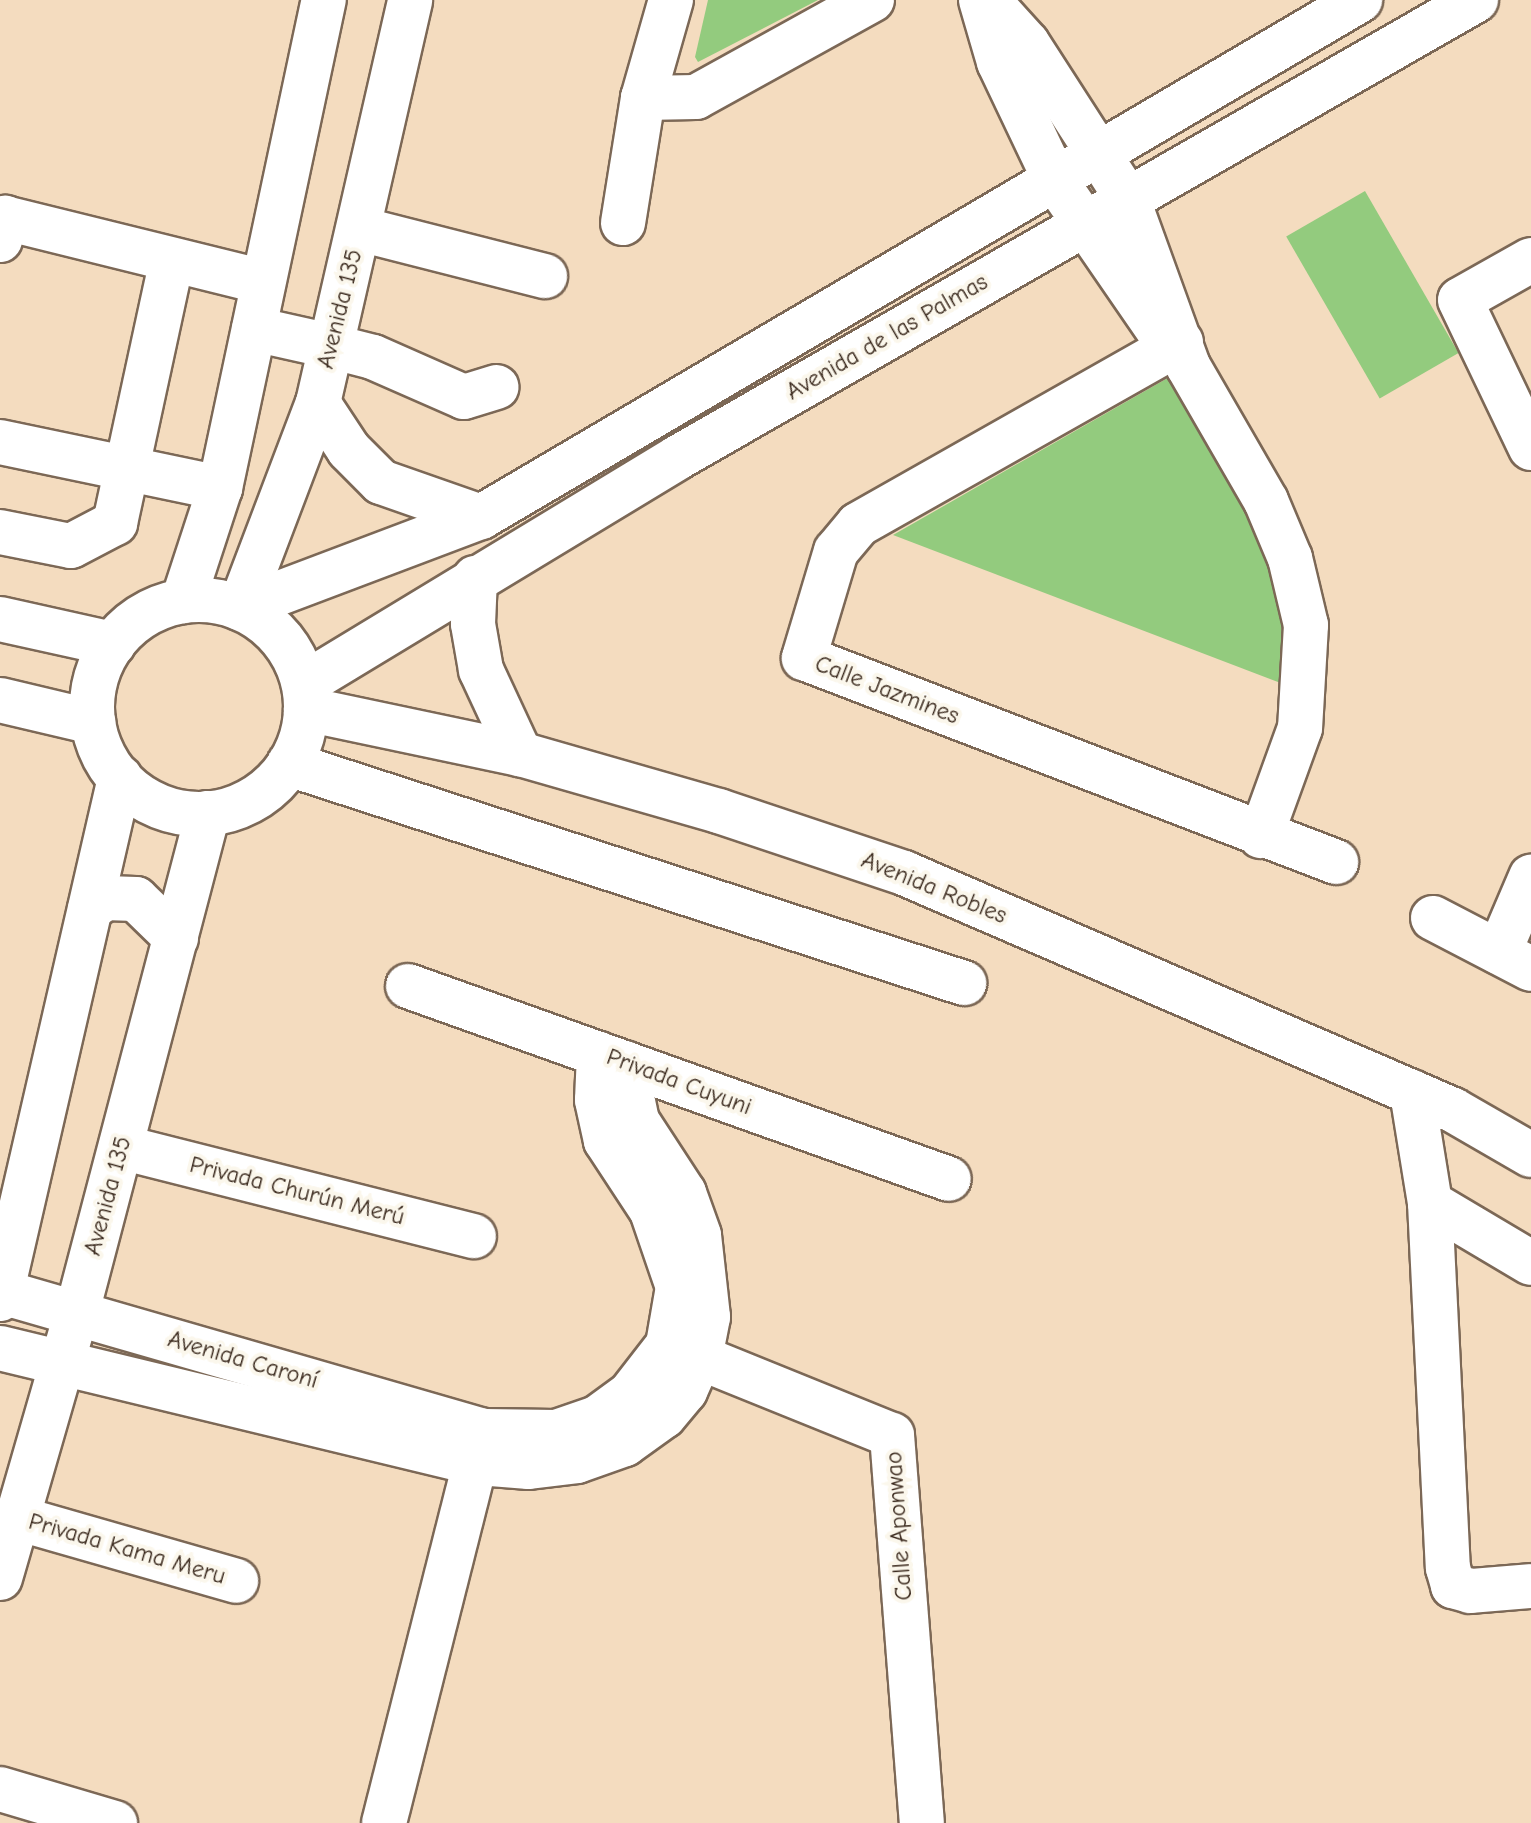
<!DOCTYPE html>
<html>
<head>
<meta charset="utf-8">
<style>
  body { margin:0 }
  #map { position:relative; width:1531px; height:1823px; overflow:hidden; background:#f4dcbf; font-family:"Comic Neue",sans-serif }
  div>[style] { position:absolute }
  .green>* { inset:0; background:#93cb7e; transform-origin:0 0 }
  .roads { filter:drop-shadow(2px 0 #7c6856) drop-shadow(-2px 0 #7c6856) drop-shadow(0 2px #7c6856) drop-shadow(0 -2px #7c6856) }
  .minor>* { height:44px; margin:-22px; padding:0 22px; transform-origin:22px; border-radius:22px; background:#fff }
  .major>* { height:44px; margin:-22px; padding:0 22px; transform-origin:22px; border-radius:22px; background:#fff }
  .major>.ring { margin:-22px; padding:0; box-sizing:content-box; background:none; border:44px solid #fff; border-radius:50% }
  span { translate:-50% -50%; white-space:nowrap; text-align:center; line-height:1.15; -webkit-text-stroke:8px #fbf7ec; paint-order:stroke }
  .street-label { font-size:24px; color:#3b2a1e }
</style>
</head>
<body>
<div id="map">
  <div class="green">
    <i style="clip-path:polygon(708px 0,818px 0,698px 62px,695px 57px)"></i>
    <i style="left:1365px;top:191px;width:187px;height:91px;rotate:60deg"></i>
    <i style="clip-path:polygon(1180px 371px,1252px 504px,1287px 628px,1286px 685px,893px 535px)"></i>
  </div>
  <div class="roads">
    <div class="minor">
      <i style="left:981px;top:0;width:65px;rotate:73.8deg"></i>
      <i style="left:999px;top:62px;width:131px;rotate:64.6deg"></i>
      <i style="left:1055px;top:180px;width:187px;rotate:55.5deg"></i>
      <i style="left:988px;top:0;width:58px;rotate:47.8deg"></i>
      <i style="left:1027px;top:43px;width:187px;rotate:57.2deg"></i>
      <i style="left:1128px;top:200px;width:177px;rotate:70.1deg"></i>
      <i style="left:1188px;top:366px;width:156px;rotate:60deg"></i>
      <i style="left:1266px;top:501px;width:62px;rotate:67.2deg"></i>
      <i style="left:1290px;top:558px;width:69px;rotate:76.6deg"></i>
      <i style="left:1306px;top:625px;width:103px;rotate:93.3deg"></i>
      <i style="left:1300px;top:728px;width:115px;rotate:109.9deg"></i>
      <i style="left:643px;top:98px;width:53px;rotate:-1.1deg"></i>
      <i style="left:696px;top:97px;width:201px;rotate:-28.9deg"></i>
      <i style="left:623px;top:223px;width:127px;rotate:-80.9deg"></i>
      <i style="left:643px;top:98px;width:102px;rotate:-74.1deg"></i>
      <i style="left:360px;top:229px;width:191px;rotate:14.3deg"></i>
      <i style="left:0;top:240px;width:23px;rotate:-77deg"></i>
      <i style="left:5px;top:218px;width:266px;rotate:13.9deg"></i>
      <i style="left:1531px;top:260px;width:81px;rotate:150.6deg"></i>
      <i style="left:1460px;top:300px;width:164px;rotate:64.4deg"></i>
      <i style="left:1181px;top:342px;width:371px;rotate:150.5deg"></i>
      <i style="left:858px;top:525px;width:34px;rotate:130deg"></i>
      <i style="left:836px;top:551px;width:112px;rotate:106.7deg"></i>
      <i style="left:804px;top:658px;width:570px;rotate:20.98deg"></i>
      <i style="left:330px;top:346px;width:44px;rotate:14.3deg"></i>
      <i style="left:373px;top:357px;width:99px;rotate:23.7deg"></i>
      <i style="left:464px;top:397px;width:34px;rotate:-17deg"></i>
      <i style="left:0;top:442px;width:225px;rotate:11.8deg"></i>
      <i style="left:0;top:532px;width:72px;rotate:11.2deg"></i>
      <i style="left:71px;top:546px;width:50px;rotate:-27.6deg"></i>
      <i style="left:115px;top:523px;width:269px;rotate:-77.8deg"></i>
      <i style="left:240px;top:608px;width:258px;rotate:-20.7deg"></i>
      <i style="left:481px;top:517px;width:1020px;rotate:-30.46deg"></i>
      <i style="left:304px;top:684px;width:436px;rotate:-31.2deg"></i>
      <i style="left:677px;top:458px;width:921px;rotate:-29.82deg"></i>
      <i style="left:1433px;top:918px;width:110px;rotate:27.5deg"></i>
      <i style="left:1499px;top:952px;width:82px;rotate:-66.9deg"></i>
      <i style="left:408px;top:986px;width:574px;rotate:19.63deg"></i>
      <i style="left:1412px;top:1092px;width:112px;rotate:80.8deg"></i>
      <i style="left:1430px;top:1203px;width:117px;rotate:30.7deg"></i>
      <i style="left:121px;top:1147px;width:364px;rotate:14.2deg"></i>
      <i style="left:1430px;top:1203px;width:365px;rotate:87.2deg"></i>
      <i style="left:1448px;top:1568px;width:19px;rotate:74deg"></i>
      <i style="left:1453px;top:1586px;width:18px;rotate:16deg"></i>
      <i style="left:1470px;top:1591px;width:61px;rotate:-4.7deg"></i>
      <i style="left:2px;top:1292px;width:502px;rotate:16.09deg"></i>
      <i style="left:484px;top:1431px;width:72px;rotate:0.8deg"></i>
      <i style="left:556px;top:1432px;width:43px;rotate:-18.9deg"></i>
      <i style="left:597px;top:1418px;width:41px;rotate:-36deg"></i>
      <i style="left:630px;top:1394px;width:62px;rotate:-52.2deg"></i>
      <i style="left:668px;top:1345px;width:59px;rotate:-80.2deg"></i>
      <i style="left:678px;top:1287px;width:80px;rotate:-108.9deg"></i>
      <i style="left:652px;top:1211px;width:84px;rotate:-123.3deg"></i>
      <i style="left:606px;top:1141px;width:42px;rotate:-102.4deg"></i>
      <i style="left:597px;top:1100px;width:46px;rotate:-87.5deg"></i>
      <i style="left:674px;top:1347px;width:235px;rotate:22deg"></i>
      <i style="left:892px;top:1435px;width:389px;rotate:85.6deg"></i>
      <i style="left:0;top:1348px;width:490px;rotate:13.6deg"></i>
      <i style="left:476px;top:1463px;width:53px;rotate:4.3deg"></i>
      <i style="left:529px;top:1467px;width:48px;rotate:-7.1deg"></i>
      <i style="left:577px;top:1461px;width:51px;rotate:-19.5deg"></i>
      <i style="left:625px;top:1444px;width:48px;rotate:-35.7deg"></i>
      <i style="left:664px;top:1416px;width:33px;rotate:-50deg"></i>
      <i style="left:685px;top:1391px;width:36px;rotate:-66deg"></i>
      <i style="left:700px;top:1358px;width:42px;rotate:-79deg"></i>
      <i style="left:708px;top:1317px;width:82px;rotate:-96.3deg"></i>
      <i style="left:699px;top:1235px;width:45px;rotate:-109.7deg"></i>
      <i style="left:684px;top:1193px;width:86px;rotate:-123.1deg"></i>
      <i style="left:637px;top:1121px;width:59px;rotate:-101.7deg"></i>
      <i style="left:17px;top:1518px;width:228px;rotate:16deg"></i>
      <i style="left:0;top:1789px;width:120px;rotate:16.5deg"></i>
      <i style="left:384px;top:1823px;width:398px;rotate:-75.8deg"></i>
    </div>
    <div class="major">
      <i style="left:254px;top:329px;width:78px;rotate:12.6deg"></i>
      <i style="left:318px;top:403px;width:56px;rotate:56.6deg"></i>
      <i style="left:349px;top:450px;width:45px;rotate:45deg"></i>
      <i style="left:381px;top:482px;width:106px;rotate:19.3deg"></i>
      <i style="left:475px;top:578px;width:46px;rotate:92.5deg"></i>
      <i style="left:473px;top:624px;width:47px;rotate:80.1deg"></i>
      <i style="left:481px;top:670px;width:93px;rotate:65.1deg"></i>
      <i class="ring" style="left:92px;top:600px;width:170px;height:170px"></i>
      <i style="left:183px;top:601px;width:119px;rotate:-71.9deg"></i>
      <i style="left:220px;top:488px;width:499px;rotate:-78deg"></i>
      <i style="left:240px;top:608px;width:219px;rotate:-69.2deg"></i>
      <i style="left:318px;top:403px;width:413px;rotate:-77.1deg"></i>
      <i style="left:0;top:619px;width:116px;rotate:12.5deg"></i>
      <i style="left:0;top:700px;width:96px;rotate:13.3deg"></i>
      <i style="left:306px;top:709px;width:219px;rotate:11.9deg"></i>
      <i style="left:520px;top:754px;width:207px;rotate:16deg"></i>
      <i style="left:719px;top:811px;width:195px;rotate:18.5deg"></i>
      <i style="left:904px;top:873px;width:598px;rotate:23.35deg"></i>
      <i style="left:1453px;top:1110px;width:90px;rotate:30deg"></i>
      <i style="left:289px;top:764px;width:710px;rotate:17.98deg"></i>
      <i style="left:90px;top:909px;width:19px;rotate:-36deg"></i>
      <i style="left:105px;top:898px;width:31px;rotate:2deg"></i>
      <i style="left:136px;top:899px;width:56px;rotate:44.3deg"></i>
      <i style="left:0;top:1299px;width:535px;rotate:-77.03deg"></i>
      <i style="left:0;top:1578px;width:277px;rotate:-73.9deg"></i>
      <i style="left:77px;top:1312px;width:516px;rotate:-75.29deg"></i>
    </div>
  </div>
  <div class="street-label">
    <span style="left:340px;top:309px;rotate:-76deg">Avenida 135</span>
    <span style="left:887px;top:337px;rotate:-30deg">Avenida de las Palmas</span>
    <span style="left:887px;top:690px;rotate:21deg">Calle Jazmines</span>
    <span style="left:934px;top:888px;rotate:22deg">Avenida Robles</span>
    <span style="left:679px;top:1082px;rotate:20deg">Privada Cuyuni</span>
    <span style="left:297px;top:1191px;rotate:14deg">Privada Churún Merú</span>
    <span style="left:108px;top:1196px;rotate:-75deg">Avenida 135</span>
    <span style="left:243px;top:1360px;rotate:16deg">Avenida Caroní</span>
    <span style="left:899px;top:1526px;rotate:-94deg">Calle Aponwao</span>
    <span style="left:127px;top:1549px;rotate:16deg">Privada Kama Meru</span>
  </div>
</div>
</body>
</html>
